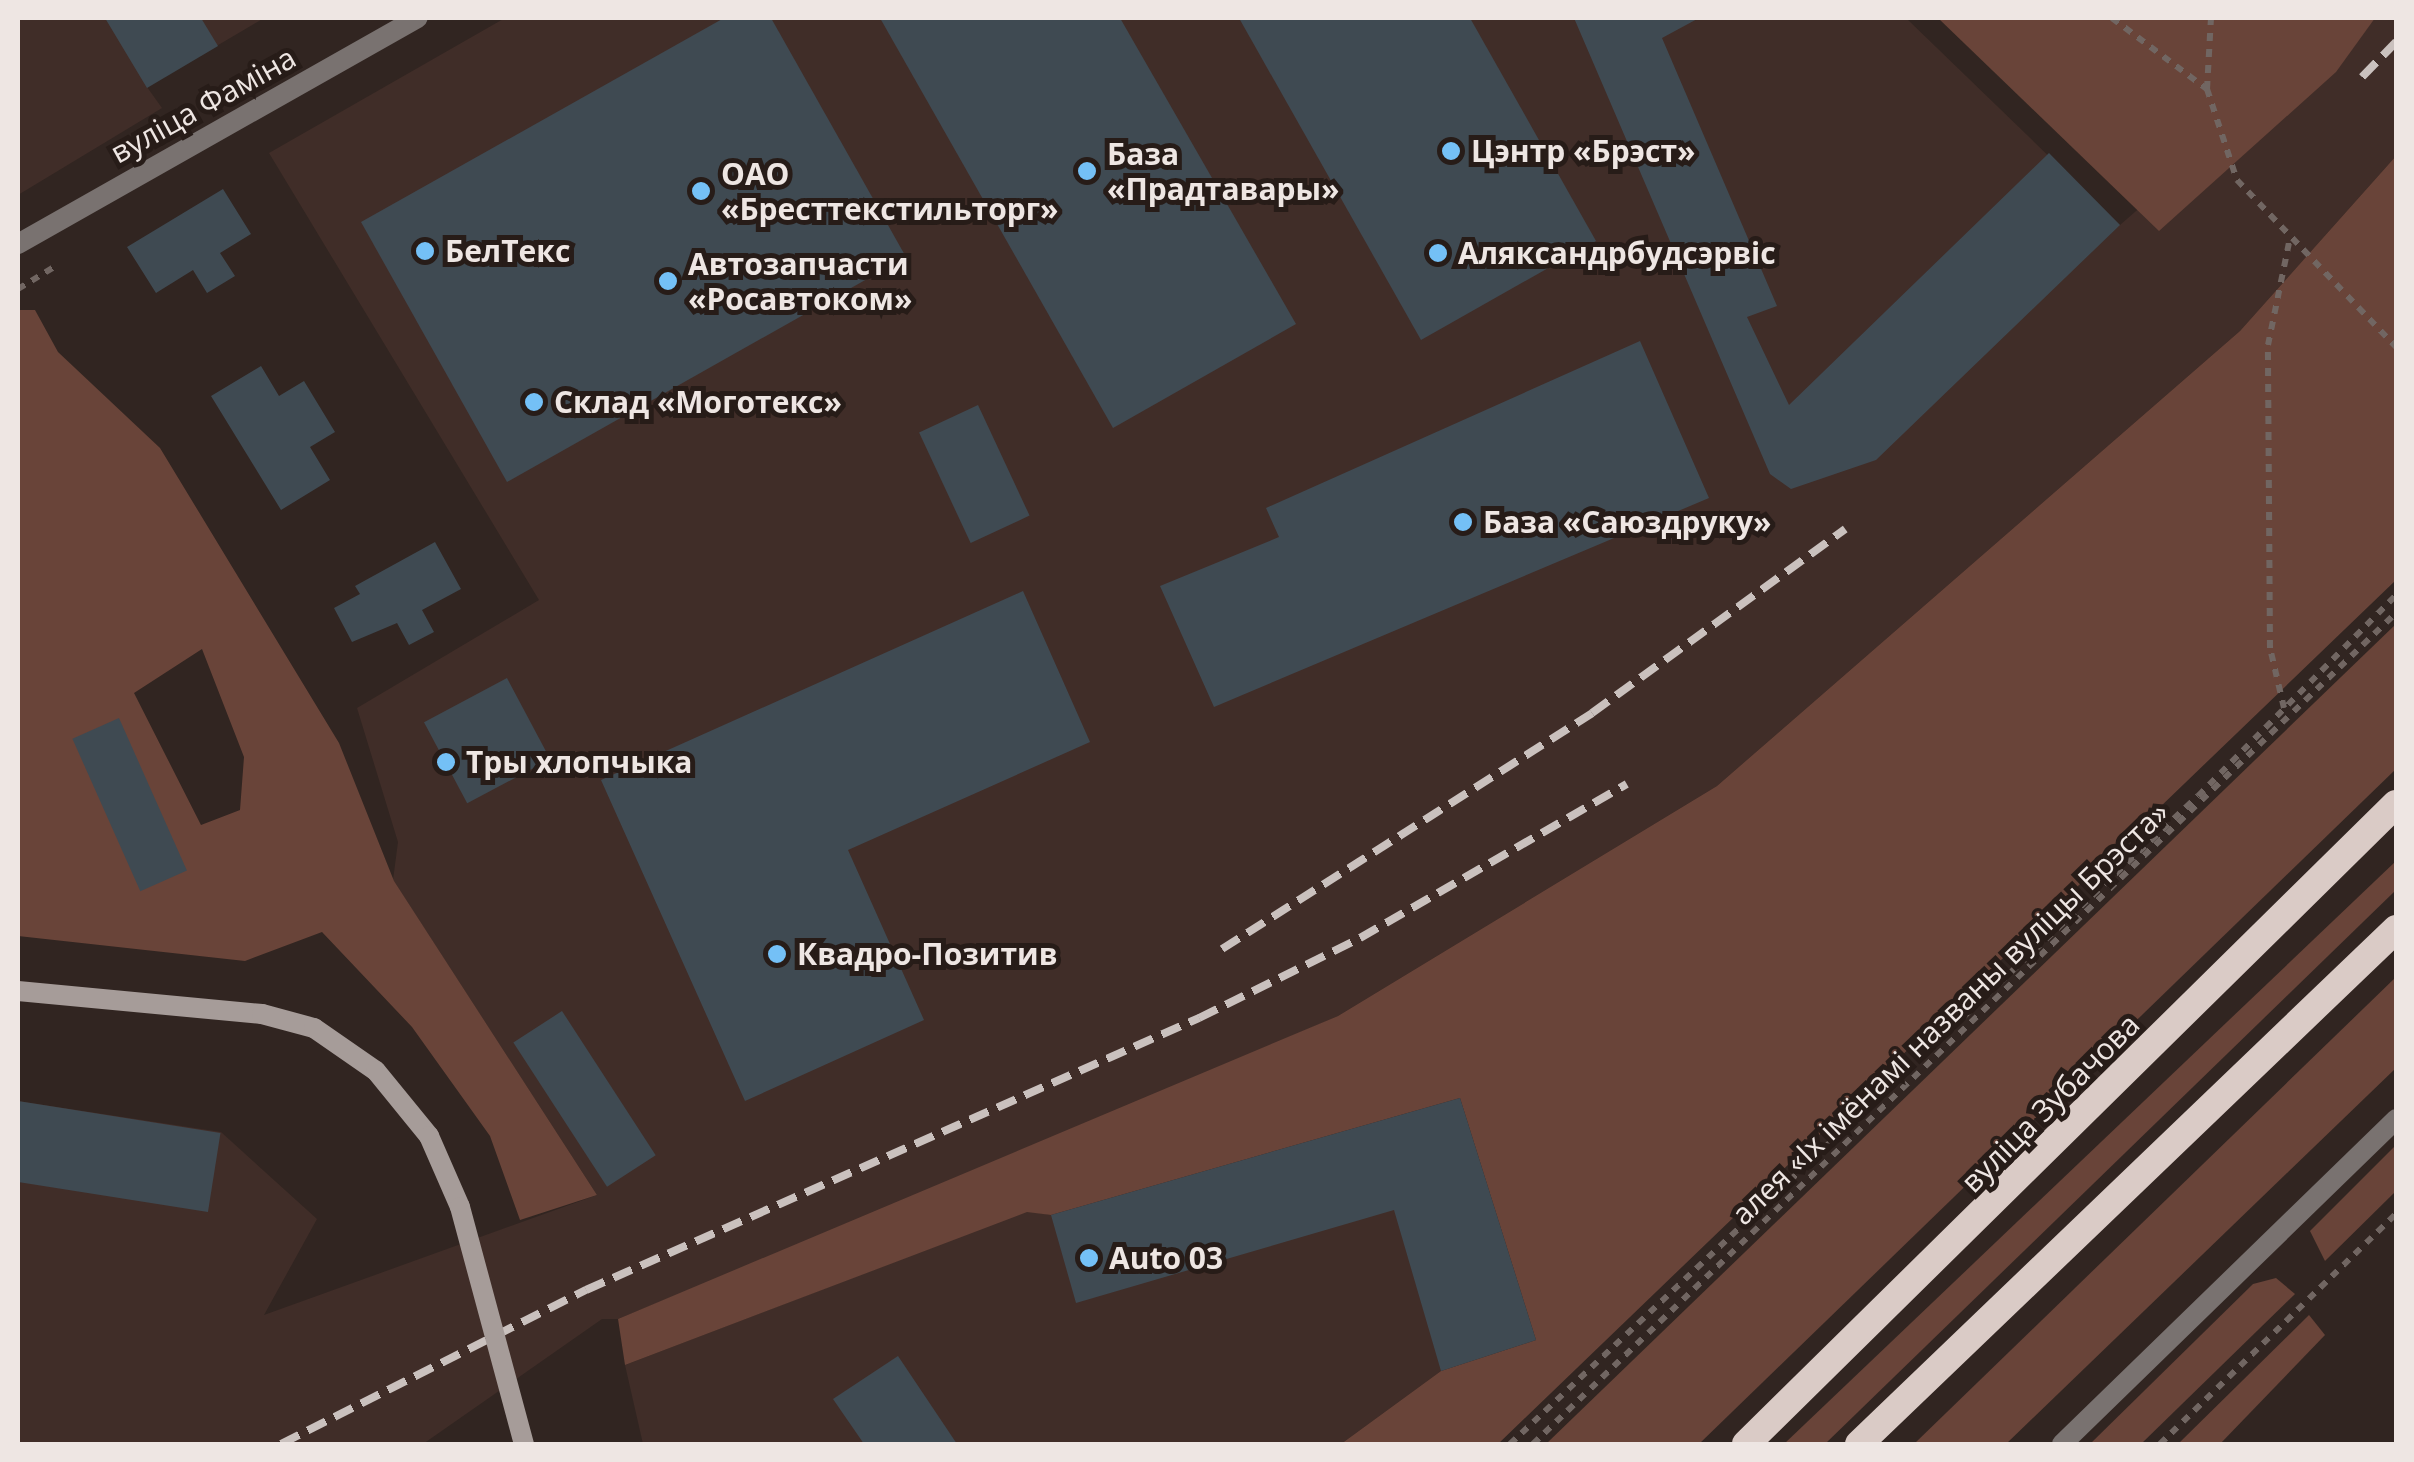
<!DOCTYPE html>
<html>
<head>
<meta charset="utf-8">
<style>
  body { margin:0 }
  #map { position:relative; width:2414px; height:1462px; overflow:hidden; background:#312521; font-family:"Open Sans",sans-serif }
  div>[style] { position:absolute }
  .built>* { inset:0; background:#402d28 }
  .green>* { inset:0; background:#694439 }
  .building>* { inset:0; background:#3f4a52; transform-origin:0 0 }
  .path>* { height:6px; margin-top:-3px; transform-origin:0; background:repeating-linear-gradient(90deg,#716662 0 8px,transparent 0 16px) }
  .minor>* { height:20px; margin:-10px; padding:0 10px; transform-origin:10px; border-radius:10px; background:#797270 }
  .tertiary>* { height:20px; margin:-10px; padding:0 10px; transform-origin:10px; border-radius:10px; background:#797270 }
  .secondary>* { height:20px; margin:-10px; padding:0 10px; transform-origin:10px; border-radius:10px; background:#a69c99 }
  .trunk>* { height:28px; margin:-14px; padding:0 14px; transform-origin:14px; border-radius:14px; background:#dacbc6 }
  .rail>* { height:8px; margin-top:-4px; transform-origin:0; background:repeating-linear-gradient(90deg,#cac1be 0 20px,transparent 0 30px) }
  .secondary-bridge>* { height:20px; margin:-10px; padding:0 10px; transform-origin:10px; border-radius:10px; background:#a69c99 }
  .dots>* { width:28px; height:28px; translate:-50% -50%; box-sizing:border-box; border:5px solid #271c18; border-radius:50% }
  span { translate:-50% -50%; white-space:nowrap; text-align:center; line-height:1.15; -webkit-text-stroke:10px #271c18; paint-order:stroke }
  .street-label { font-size:30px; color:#eee6e3 }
  .poi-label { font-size:30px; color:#eee6e3; font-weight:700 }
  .left { translate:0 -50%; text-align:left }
  .frame { position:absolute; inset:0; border:20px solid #eee6e3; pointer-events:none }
</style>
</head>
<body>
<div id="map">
  <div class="built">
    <i style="clip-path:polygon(18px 18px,264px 18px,147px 87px,162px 108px,18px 195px)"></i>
    <i style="clip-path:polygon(505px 18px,1906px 18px,2120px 225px,2307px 62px,2345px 18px,2396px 18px,2396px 156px,2240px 331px,1717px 786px,1338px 1016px,1058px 1139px,618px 1319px,602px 1319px,423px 1444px,18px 1444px,18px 1101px,221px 1132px,317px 1219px,264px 1315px,597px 1195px,393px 880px,398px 842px,357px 708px,539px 600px,269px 153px)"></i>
    <i style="clip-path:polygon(1460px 1098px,1536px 1340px,1441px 1371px,1341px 1444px,643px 1444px,625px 1365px,1027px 1211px,1051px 1215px)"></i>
  </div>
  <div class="green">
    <i style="clip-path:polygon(1938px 18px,2375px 18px,2336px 72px,2159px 231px)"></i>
    <i style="clip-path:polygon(2396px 156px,2396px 580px,1498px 1444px,1341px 1444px,1441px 1371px,1536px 1340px,1460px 1098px,1051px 1215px,1027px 1212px,625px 1365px,618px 1319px,1338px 1016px,1717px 786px,2240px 331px)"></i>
    <i style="clip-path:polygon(evenodd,18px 310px,35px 310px,58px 352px,160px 448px,339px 743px,394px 881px,597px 1195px,520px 1220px,490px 1136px,412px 1027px,322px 932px,245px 961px,18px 936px,18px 310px,202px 649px,244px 757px,240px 810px,201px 825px,134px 693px,202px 649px)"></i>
    <i style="clip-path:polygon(2396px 624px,2396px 769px,1699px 1444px,1546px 1444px)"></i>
    <i style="clip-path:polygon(2396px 861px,2396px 890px,1825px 1444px,1784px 1444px)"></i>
    <i style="clip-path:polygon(2396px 977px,2396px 1068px,2006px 1444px,1914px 1444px)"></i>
    <i style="clip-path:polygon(2396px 1145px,2396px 1191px,2325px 1261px,2310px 1231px)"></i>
    <i style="clip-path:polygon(2276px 1278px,2295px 1294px,2141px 1444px,2090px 1444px,2253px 1284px)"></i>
    <i style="clip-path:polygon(2309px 1315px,2325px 1335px,2220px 1444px,2178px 1444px)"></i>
  </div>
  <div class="building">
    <i style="clip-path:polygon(105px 18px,201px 18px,218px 46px,147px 88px)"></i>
    <i style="clip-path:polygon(724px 18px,771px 18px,906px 257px,507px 482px,361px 222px)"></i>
    <i style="clip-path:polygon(880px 18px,1120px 18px,1296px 324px,1113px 428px)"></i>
    <i style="clip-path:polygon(1239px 18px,1470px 18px,1596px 241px,1421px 340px)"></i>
    <i style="clip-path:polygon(1574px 18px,1699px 18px,1662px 38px,1777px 306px,1747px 317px,1789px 405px,2049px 153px,2120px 225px,1876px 460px,1791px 489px,1770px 474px)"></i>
    <i style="clip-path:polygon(223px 189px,251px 234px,220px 253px,235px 276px,207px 293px,193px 270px,156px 293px,127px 247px)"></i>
    <i style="clip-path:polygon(1640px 341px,1709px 498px,1214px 707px,1160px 586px,1279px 537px,1266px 508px)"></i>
    <i style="clip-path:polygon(261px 366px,279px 396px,304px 381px,335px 432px,310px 447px,330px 480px,281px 510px,211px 396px)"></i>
    <i style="left:978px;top:405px;width:122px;height:65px;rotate:65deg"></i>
    <i style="clip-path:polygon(435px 542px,461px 589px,422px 610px,434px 632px,409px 645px,397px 623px,352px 642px,334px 608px,360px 594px,355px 586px)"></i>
    <i style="clip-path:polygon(1023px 591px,1090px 742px,848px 850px,924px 1020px,745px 1101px,601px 780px)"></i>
    <i style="left:507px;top:678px;width:92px;height:94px;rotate:62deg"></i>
    <i style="left:119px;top:718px;width:167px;height:51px;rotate:66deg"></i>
    <i style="left:562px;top:1011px;width:172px;height:58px;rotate:57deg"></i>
    <i style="clip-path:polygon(1460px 1098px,1536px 1340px,1441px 1371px,1394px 1210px,1076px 1303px,1051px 1215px)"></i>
    <i style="left:18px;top:1101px;width:205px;height:80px;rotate:9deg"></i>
    <i style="clip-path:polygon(898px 1356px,957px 1444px,864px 1444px,833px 1399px)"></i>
  </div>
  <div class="path">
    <i style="left:2112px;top:18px;width:119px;rotate:36.8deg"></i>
    <i style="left:2207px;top:89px;width:96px;rotate:71.8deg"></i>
    <i style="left:2237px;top:180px;width:231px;rotate:46.4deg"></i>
    <i style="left:2207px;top:89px;width:71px;rotate:-86.8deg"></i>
    <i style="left:18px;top:289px;width:42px;rotate:-31.4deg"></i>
    <i style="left:2284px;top:708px;width:62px;rotate:-103.1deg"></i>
    <i style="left:2270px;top:648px;width:303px;rotate:-90.4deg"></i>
    <i style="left:2268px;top:345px;width:109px;rotate:-78.4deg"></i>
    <i style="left:1510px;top:1444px;width:945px;rotate:-43.29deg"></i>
    <i style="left:2198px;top:796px;width:282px;rotate:-45.4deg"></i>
    <i style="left:1533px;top:1444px;width:1198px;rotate:-43.92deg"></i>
    <i style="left:2160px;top:1444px;width:330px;rotate:-44.3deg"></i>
  </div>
  <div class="minor">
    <i style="left:2062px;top:1444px;width:466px;rotate:-44.2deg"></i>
  </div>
  <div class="tertiary">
    <i style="left:18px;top:244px;width:459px;rotate:-29.5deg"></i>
  </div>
  <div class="secondary">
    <i style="left:18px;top:991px;width:245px;rotate:5.4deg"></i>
    <i style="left:262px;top:1014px;width:54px;rotate:15.1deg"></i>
    <i style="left:314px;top:1028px;width:75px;rotate:34.7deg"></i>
    <i style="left:376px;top:1071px;width:84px;rotate:50.8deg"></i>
    <i style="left:429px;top:1136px;width:77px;rotate:66.4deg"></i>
  </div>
  <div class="trunk">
    <i style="left:1746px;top:1444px;width:912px;rotate:-44.56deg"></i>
    <i style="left:1859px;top:1444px;width:744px;rotate:-43.8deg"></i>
  </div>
  <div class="rail">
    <i style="left:2362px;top:77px;width:49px;rotate:-45.8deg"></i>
    <i style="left:1222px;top:949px;width:439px;rotate:-32.5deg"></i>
    <i style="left:1592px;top:713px;width:313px;rotate:-36deg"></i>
    <i style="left:281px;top:1444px;width:342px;rotate:-26.8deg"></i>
    <i style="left:586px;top:1290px;width:671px;rotate:-23.93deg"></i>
    <i style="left:1199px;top:1018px;width:180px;rotate:-26.4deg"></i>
    <i style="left:1360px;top:938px;width:308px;rotate:-30deg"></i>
  </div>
  <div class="secondary-bridge">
    <i style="left:460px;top:1207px;width:245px;rotate:74.9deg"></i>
  </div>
  <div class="dots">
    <i style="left:1451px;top:151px;background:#74c0f6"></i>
    <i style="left:1087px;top:171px;background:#74c0f6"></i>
    <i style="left:701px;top:191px;background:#74c0f6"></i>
    <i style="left:425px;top:251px;background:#74c0f6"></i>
    <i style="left:1438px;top:253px;background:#74c0f6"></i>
    <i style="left:668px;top:281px;background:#74c0f6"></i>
    <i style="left:534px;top:402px;background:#74c0f6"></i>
    <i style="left:1463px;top:522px;background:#74c0f6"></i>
    <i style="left:446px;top:762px;background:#74c0f6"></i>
    <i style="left:777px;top:954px;background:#74c0f6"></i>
    <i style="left:1089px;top:1258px;background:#74c0f6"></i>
  </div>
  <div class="street-label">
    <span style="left:203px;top:105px;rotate:-29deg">вуліца Фаміна</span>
    <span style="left:1950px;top:1013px;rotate:-44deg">алея «Іх імёнамі названы вуліцы Брэста»</span>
    <span style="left:2050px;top:1103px;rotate:-45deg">вуліца Зубачова</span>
  </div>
  <div class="poi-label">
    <span class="left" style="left:1471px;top:151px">Цэнтр «Брэст»</span>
    <span class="left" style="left:1107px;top:171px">База<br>«Прадтавары»</span>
    <span class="left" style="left:721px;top:191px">ОАО<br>«Бресттекстильторг»</span>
    <span class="left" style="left:445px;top:251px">БелТекс</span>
    <span class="left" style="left:1458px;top:253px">Аляксандрбудсэрвіс</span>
    <span class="left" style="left:688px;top:281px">Автозапчасти<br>«Росавтоком»</span>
    <span class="left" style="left:554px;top:402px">Склад «Моготекс»</span>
    <span class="left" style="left:1483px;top:522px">База «Саюздруку»</span>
    <span class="left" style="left:466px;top:762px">Тры хлопчыка</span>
    <span class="left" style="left:797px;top:954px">Квадро-Позитив</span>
    <span class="left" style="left:1109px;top:1258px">Auto 03</span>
  </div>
  <div class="frame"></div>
</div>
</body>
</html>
